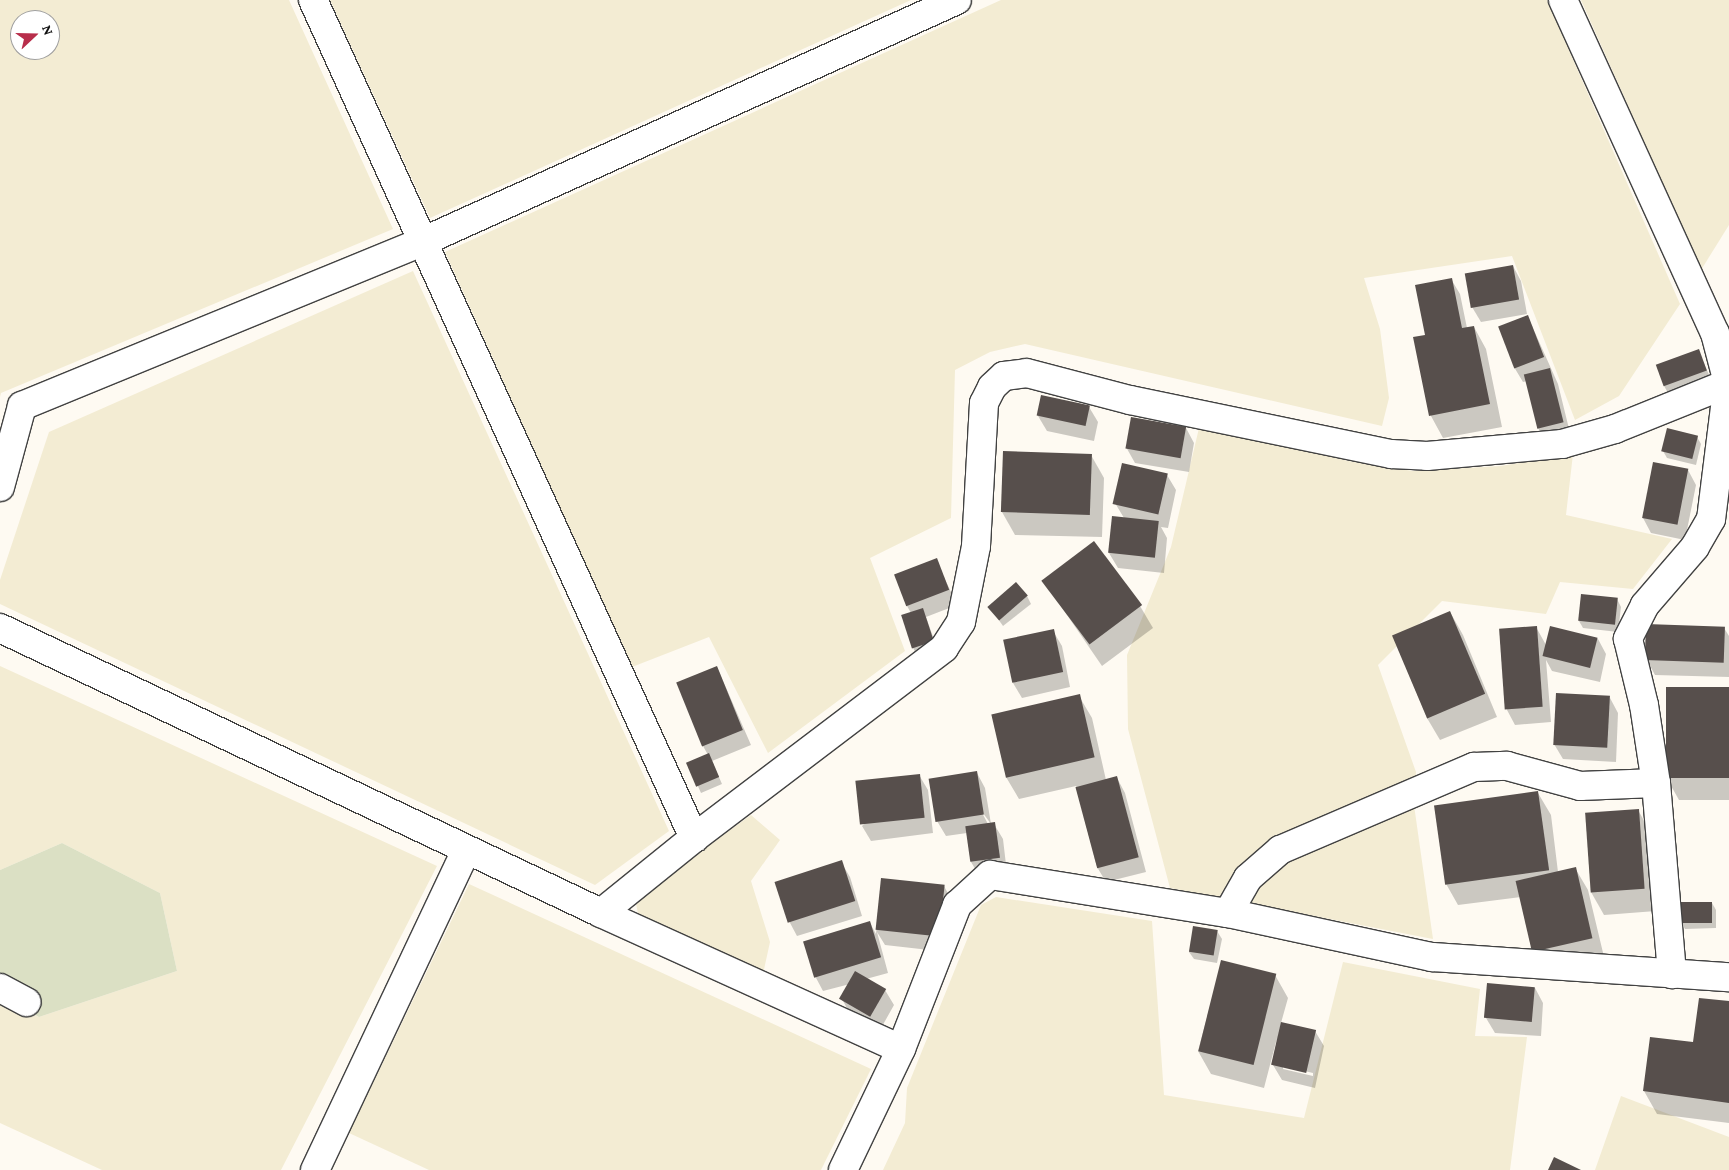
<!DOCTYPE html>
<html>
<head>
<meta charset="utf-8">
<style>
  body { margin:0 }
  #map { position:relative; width:1729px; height:1170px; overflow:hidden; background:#fefaf2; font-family:"Crimson Pro",serif }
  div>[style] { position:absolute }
  .farmland>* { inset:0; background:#f3ecd3 }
  .cemetery>* { inset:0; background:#dbe0c4 }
  .shadow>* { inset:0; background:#0003 }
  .building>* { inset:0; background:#574f4c; transform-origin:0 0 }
  .roads { filter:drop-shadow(1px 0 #424242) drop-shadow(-1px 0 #424242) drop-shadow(0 1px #424242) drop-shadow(0 -1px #424242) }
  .minor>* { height:28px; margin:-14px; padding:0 14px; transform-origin:14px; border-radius:14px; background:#fff }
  span { translate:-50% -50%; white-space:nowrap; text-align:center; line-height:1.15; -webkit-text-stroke:5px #fff; paint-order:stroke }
  .north { position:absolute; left:10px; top:10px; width:50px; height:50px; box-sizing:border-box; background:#fff; border:1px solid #9f9f9f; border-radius:50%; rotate:69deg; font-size:14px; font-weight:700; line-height:20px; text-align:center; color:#0f0f0f }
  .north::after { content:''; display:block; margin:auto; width:18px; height:22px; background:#b82e4b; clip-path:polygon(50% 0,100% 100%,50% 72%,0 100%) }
</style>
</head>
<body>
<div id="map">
  <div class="farmland">
    <i style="clip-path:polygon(evenodd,0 0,289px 0,393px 229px,1px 393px,0 397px,0 0,20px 20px,50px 20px,50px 50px,20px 50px,20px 20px)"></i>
    <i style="clip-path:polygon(330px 0,911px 0,430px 218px)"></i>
    <i style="clip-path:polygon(1001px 0,1547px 0,1680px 304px,1619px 396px,1575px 420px,1512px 256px,1364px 278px,1380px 329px,1389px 398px,1382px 426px,1025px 344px,990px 352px,955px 370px,951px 518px,870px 558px,905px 651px,768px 753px,709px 637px,632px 667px,445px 252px)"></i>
    <i style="clip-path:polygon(1581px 0,1729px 0,1729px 225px,1701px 270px)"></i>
    <i style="clip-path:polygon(413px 271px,669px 831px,595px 885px,0 604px,0 580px,49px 432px)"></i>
    <i style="clip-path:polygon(1199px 428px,1295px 447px,1348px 461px,1413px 471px,1501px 466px,1573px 454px,1566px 515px,1672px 539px,1633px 589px,1560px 582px,1546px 614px,1442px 601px,1378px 665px,1416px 772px,1414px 805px,1433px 939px,1170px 888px,1128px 729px,1127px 655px,1171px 547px)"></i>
    <i style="clip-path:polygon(0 666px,437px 866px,281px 1170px,102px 1170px,0 1123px,0 1000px,39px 1017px,177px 971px,160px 893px,62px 843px,0 870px)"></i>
    <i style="clip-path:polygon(751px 815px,780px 840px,751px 881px,770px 942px,763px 974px,639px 919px,635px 898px)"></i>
    <i style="clip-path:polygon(469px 884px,871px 1069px,821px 1170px,429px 1170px,349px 1133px)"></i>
    <i style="clip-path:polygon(996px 897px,1152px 921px,1164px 1095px,1304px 1118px,1343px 962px,1480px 989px,1475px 1036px,1527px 1037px,1510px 1170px,883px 1170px,905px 1123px,907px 1088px,981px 905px)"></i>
    <i style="clip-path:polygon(1621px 1096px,1729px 1137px,1729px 1170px,1595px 1170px)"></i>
  </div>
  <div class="cemetery">
    <i style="clip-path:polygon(62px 843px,160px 893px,177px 971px,39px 1017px,0 996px,0 870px)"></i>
  </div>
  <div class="shadow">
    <i style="clip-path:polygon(1513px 266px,1521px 281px,1527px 314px,1481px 322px,1472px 307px)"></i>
    <i style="clip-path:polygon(1451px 279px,1460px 294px,1467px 328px,1474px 327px,1486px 349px,1502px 427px,1443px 438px,1431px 416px,1428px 336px)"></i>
    <i style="clip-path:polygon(1528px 317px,1558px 384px,1571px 437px,1547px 443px,1538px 428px,1527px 381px,1523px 382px,1514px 367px)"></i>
    <i style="clip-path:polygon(1698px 350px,1714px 386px,1673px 401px,1664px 386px)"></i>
    <i style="clip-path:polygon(1089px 407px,1098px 422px,1094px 441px,1047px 431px,1038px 416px)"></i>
    <i style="clip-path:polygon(1186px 428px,1194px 443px,1189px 472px,1135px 463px,1126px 447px)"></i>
    <i style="clip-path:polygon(1697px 437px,1701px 444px,1696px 465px,1667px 458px,1663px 451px)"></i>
    <i style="clip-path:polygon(1004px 453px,1091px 455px,1104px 478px,1102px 537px,1015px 535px,1002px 512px)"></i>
    <i style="clip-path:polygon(1688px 470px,1696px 485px,1685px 540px,1651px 533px,1643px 518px)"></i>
    <i style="clip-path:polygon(1167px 475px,1176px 490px,1168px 528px,1161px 527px,1167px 538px,1164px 573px,1118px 568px,1109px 553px,1124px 518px,1115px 503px)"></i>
    <i style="clip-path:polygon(936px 560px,957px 605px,926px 617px,937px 648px,917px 655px,913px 648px,911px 613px,907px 606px)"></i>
    <i style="clip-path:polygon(1043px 580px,1140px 606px,1153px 628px,1102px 666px)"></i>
    <i style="clip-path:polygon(1027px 596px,1031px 604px,1003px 626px,989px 606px)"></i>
    <i style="clip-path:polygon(1617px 599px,1621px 607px,1618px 632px,1583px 628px,1579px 621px)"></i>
    <i style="clip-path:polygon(1450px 612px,1463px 635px,1497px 717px,1440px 740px,1427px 718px,1393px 636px)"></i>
    <i style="clip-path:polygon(1536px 627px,1546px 645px,1598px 639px,1606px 654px,1600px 682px,1552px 671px,1546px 660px,1551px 722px,1515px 725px,1507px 710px)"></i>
    <i style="clip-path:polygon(1724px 628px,1729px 636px,1729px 677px,1655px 675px,1647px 660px)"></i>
    <i style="clip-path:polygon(1053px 631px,1062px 646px,1070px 687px,1022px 698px,1013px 683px)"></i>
    <i style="clip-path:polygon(717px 667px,751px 745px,712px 761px,722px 784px,701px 793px,688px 764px,708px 755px,703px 746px)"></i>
    <i style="clip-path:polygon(1729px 689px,1729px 800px,1679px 800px,1666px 777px)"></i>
    <i style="clip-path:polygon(1079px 696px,1092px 718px,1106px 780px,1117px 778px,1125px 793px,1146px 872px,1106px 882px,1097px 867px,1076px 786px,1019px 799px,1006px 777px)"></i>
    <i style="clip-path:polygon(1610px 698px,1618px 713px,1616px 762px,1563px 759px,1554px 744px)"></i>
    <i style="clip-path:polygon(977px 773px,985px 788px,991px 824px,980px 809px,988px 824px,994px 824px,1003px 839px,1007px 873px,980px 877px,971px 862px,967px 833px,946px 836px,937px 821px)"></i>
    <i style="clip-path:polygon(919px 775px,928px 790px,933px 833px,871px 841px,862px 826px)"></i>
    <i style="clip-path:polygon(1538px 793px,1551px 815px,1558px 872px,1575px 868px,1588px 890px,1605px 961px,1548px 974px,1521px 897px,1458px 905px,1445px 882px)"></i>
    <i style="clip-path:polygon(1638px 810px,1651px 833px,1656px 911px,1604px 915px,1591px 892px)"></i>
    <i style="clip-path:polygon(841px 862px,850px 877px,862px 916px,797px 936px,789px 921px)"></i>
    <i style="clip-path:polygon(882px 880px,944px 886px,952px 901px,947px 952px,885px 945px,877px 932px,888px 973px,866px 979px,885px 990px,894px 1005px,880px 1030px,850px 1014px,842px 999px,850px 984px,823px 991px,815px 976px,870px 923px,876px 934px)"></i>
    <i style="clip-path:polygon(1712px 903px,1716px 910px,1716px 928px,1685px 929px,1681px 922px)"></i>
    <i style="clip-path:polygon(1217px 931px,1222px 939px,1217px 963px,1194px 959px,1189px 952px)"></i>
    <i style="clip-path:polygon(evenodd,1222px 961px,1275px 975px,1288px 998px,1281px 1023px,1315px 1031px,1324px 1046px,1315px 1088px,1282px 1080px,1273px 1065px,1277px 1038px,1264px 1088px,1211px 1074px,1198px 1051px,1222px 961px,1283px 1066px,1313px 1073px,1313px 1076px,1283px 1069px,1283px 1066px)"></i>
    <i style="clip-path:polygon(1489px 984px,1535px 988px,1543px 1003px,1541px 1036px,1495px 1033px,1486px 1018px)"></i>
    <i style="clip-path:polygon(1729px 1003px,1729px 1123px,1657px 1114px,1644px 1091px,1696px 1044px)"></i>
  </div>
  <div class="building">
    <i style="left:1513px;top:265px;width:35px;height:49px;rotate:80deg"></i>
    <i style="clip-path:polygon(1452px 278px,1462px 328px,1474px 326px,1490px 404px,1429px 416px,1413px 337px,1425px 335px,1415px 285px)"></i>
    <i style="left:1528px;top:315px;width:45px;height:32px;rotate:69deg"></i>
    <i style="left:1699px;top:349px;width:23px;height:46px;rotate:70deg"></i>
    <i style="left:1550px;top:368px;width:56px;height:27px;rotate:76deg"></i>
    <i style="left:1041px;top:395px;width:50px;height:21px;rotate:12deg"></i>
    <i style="left:1131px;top:417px;width:56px;height:32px;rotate:10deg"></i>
    <i style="left:1667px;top:428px;width:32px;height:24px;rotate:14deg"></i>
    <i style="left:1003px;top:451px;width:89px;height:61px;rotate:2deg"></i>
    <i style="left:1653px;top:462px;width:36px;height:57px;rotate:11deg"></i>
    <i style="left:1122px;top:463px;width:47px;height:42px;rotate:13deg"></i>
    <i style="left:1112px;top:516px;width:47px;height:37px;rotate:6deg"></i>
    <i style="left:1094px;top:541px;width:80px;height:66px;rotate:53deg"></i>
    <i style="left:937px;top:558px;width:34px;height:46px;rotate:69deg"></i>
    <i style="left:1016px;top:582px;width:18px;height:38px;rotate:49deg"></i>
    <i style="left:1581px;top:594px;width:37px;height:27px;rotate:6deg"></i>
    <i style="left:923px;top:608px;width:35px;height:23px;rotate:72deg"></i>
    <i style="left:1450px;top:611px;width:90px;height:63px;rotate:67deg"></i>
    <i style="left:1646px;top:624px;width:79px;height:36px;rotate:2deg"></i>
    <i style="left:1537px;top:626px;width:81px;height:38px;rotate:86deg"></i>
    <i style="left:1550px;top:626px;width:49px;height:31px;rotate:14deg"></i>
    <i style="left:1054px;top:629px;width:44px;height:52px;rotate:78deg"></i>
    <i style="left:717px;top:666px;width:69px;height:44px;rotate:68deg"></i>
    <i style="left:1666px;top:687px;width:63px;height:91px"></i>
    <i style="left:1556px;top:693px;width:54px;height:52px;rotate:3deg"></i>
    <i style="left:1080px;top:694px;width:65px;height:91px;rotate:77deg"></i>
    <i style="left:709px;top:753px;width:26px;height:25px;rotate:67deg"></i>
    <i style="left:977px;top:771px;width:44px;height:49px;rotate:81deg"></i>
    <i style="left:920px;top:774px;width:44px;height:65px;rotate:84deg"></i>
    <i style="left:1117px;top:776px;width:84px;height:43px;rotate:75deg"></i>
    <i style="left:1538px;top:791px;width:80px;height:105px;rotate:82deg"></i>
    <i style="left:1639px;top:809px;width:80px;height:54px;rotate:86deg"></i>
    <i style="left:995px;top:822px;width:36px;height:30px;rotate:82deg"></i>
    <i style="left:842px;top:860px;width:43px;height:71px;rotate:72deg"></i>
    <i style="left:1576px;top:867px;width:73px;height:62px;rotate:77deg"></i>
    <i style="left:881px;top:878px;width:64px;height:52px;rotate:6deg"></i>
    <i style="left:1679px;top:902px;width:33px;height:21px"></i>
    <i style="left:870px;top:921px;width:38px;height:70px;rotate:73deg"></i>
    <i style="left:1193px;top:926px;width:25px;height:26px;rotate:9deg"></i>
    <i style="left:1221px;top:960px;width:57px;height:94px;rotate:14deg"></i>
    <i style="left:855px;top:971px;width:36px;height:32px;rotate:30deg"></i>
    <i style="left:1487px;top:983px;width:48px;height:35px;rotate:5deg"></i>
    <i style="clip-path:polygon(1699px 998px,1729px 1001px,1729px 1103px,1643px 1091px,1650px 1037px,1693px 1042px)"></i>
    <i style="left:1281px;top:1022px;width:36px;height:44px;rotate:13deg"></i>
    <i style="clip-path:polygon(1554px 1157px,1581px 1170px,1548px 1170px)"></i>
  </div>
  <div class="roads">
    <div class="minor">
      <i style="left:313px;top:0;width:921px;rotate:65.55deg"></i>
      <i style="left:1563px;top:0;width:366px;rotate:65.5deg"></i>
      <i style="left:1715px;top:333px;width:52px;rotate:75.4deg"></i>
      <i style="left:1728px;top:383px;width:137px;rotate:97.1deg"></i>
      <i style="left:1711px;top:519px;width:32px;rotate:120deg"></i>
      <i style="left:1695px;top:547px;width:77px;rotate:130.8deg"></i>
      <i style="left:1645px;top:605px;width:38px;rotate:117deg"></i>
      <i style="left:1628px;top:639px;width:68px;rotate:76.4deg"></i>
      <i style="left:1644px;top:705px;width:79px;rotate:81.3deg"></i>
      <i style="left:1656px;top:783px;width:192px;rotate:85.2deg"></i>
      <i style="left:0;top:487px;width:84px;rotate:-74.8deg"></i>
      <i style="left:22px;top:406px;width:432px;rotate:-22.3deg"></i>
      <i style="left:422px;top:242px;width:587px;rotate:-24.34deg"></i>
      <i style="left:0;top:628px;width:665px;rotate:25.37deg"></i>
      <i style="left:601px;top:913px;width:329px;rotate:24.4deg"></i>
      <i style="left:601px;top:913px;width:119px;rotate:-38.9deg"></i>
      <i style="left:694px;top:838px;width:314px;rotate:-37.2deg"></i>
      <i style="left:944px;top:648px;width:31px;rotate:-57deg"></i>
      <i style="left:961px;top:622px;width:77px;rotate:-78.8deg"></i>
      <i style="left:976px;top:546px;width:143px;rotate:-86.8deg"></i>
      <i style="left:984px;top:403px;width:18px;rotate:-63deg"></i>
      <i style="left:992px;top:387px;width:16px;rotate:-43deg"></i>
      <i style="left:1004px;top:376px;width:23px;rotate:-7deg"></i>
      <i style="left:1027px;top:373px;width:106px;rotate:14.7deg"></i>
      <i style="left:1130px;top:400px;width:267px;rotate:11.7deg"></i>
      <i style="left:1391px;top:454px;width:36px;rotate:3deg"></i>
      <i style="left:1427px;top:456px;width:136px;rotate:-5.1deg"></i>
      <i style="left:1562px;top:444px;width:55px;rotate:-15.8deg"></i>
      <i style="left:1615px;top:429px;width:123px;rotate:-22deg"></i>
      <i style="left:1228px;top:913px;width:40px;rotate:-60.3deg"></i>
      <i style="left:1248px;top:878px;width:43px;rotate:-41.2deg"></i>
      <i style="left:1280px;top:850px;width:211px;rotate:-23.2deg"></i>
      <i style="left:1474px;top:767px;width:33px;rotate:-2deg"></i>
      <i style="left:1507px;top:766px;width:76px;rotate:15.3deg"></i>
      <i style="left:1580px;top:786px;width:76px;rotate:-2.3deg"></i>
      <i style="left:0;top:988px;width:30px;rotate:28deg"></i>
      <i style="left:315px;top:1170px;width:354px;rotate:-64.7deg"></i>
      <i style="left:843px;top:1170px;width:134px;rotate:-64.4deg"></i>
      <i style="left:901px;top:1049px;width:155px;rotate:-68.7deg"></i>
      <i style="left:957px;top:905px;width:45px;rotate:-42.3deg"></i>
      <i style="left:990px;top:875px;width:241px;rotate:9.1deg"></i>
      <i style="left:1228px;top:913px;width:209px;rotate:12.2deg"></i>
      <i style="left:1432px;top:957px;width:298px;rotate:3.9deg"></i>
    </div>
  </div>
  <div class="north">N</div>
</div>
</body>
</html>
